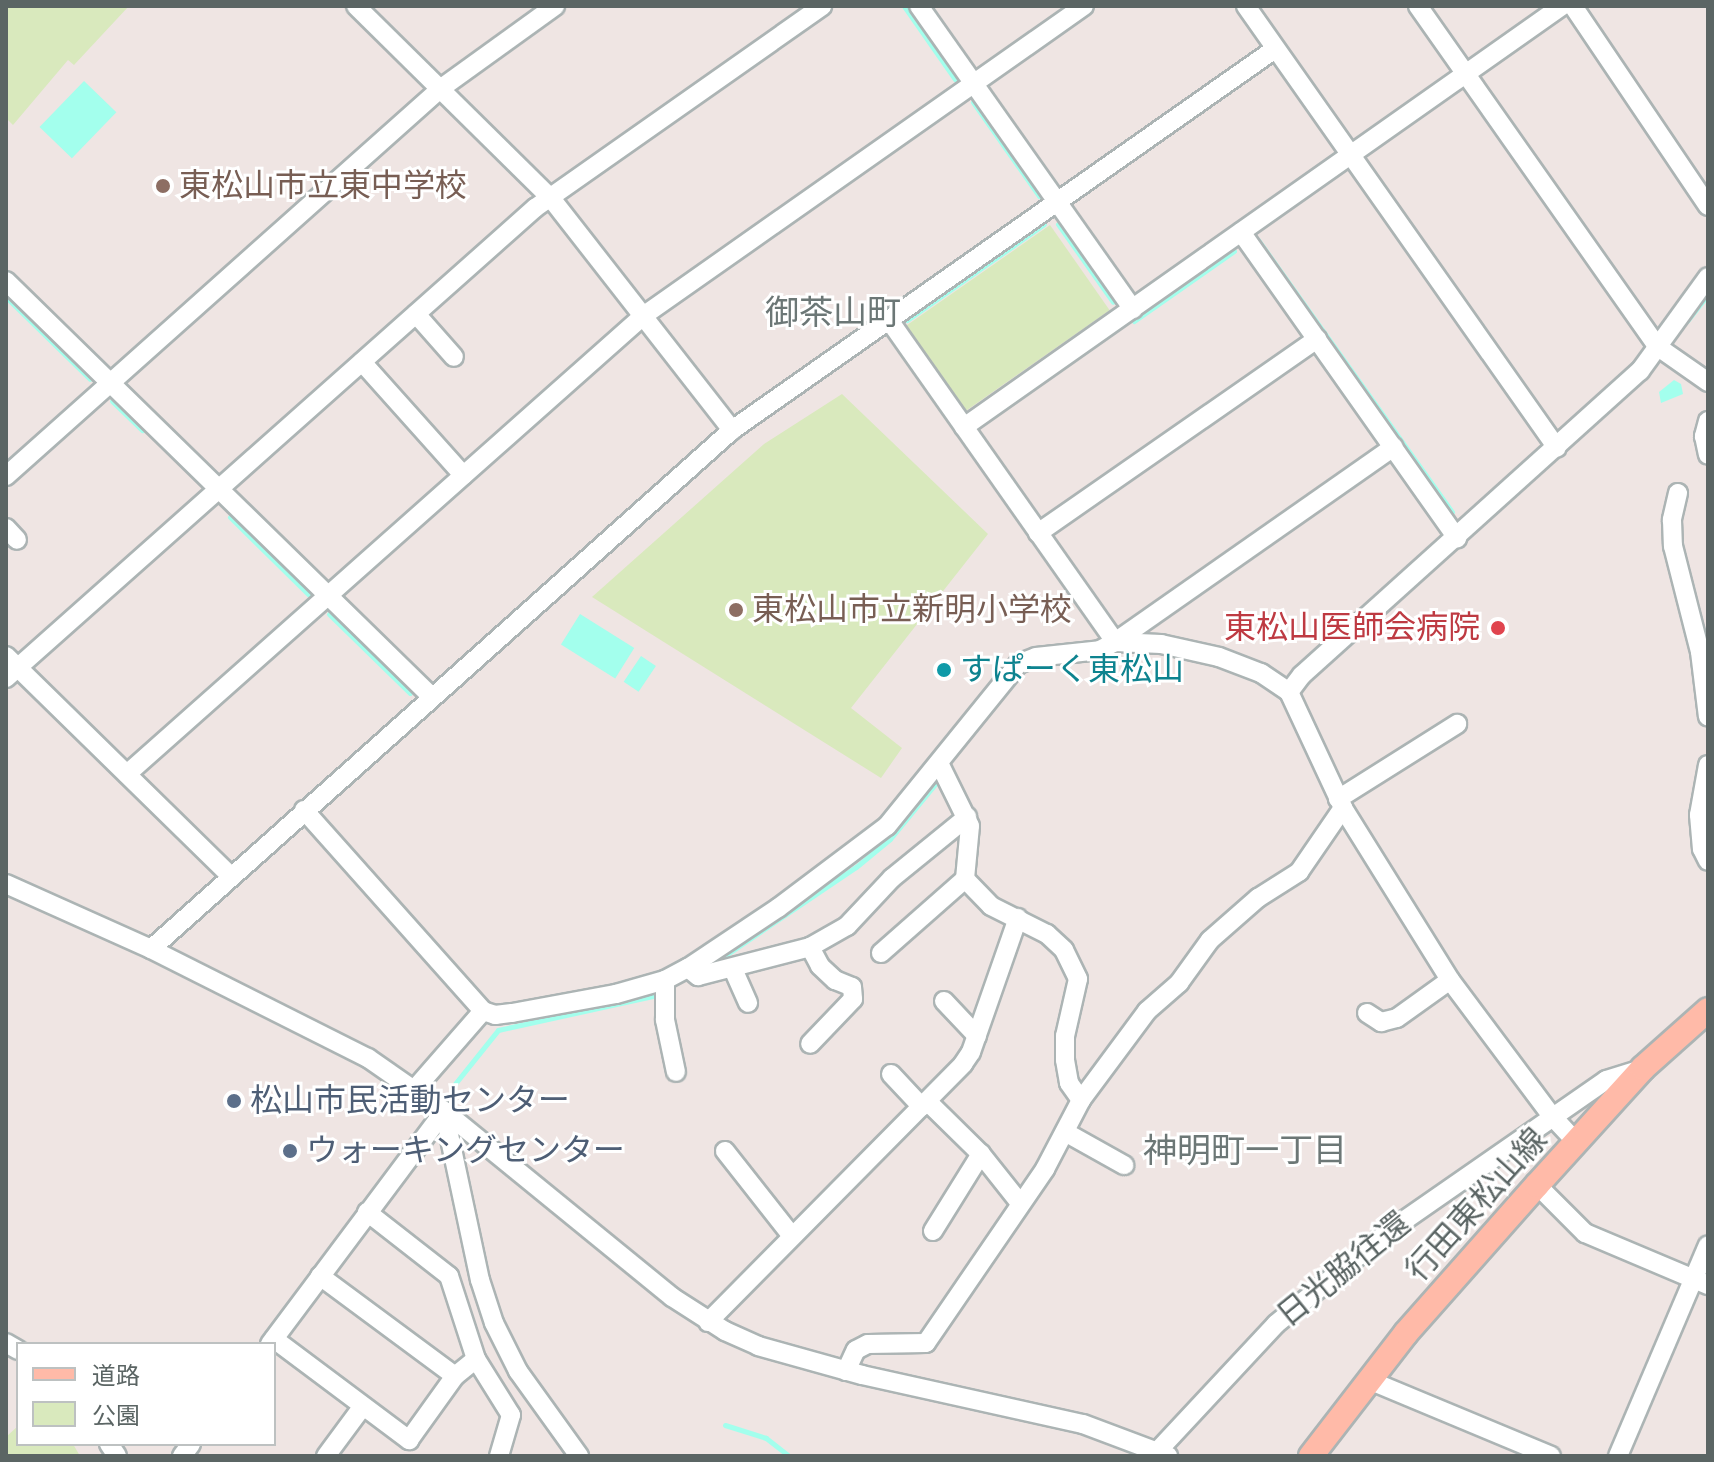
<!DOCTYPE html>
<html>
<head>
<meta charset="utf-8">
<style>
  body { margin:0 }
  #map { position:relative; width:1714px; height:1462px; overflow:hidden; background:#efe5e3; font-family:"Alegreya Sans","Noto Sans JP",sans-serif }
  div>[style] { position:absolute }
  .green>* { inset:0; background:#d9e9bd; transform-origin:0 0 }
  .water>* { inset:0; background:#a3ffed; transform-origin:0 0 }
  .stream>* { height:5px; margin:-2.5px; padding:0 2.5px; transform-origin:2.5px; border-radius:2.5px; background:#a3ffed }
  .roads { filter:drop-shadow(2px 0 #acb4b4) drop-shadow(-2px 0 #acb4b4) drop-shadow(0 2px #acb4b4) drop-shadow(0 -2px #acb4b4) }
  .minor>* { height:18px; margin:-9px; padding:0 9px; transform-origin:9px; border-radius:9px; background:#fff }
  .major>* { height:24px; margin:-12px; padding:0 12px; transform-origin:12px; border-radius:12px; background:#ffbaa8 }
  .dots>* { width:22px; height:22px; translate:-50% -50%; box-sizing:border-box; border:4px solid #fff; border-radius:50% }
  span { translate:-50% -50%; white-space:nowrap; text-align:center; line-height:1.15; -webkit-text-stroke:6px #fff; paint-order:stroke }
  .education-label { font-size:32px; color:#785e54 }
  .left { translate:0 -50%; text-align:left }
  .health-label { font-size:32px; color:#be3a42 }
  .right { translate:-100% -50%; text-align:right }
  .culture-label { font-size:32px; color:#0d838f }
  .service-label { font-size:32px; color:#4e5e75 }
  .street-label { font-size:32px; color:#5b6564 }
  .neighbourhood-label { font-size:34px; color:#6c7776 }
  .frame { position:absolute; inset:0; border:8px solid #5b6564; pointer-events:none }
  .legend { position:absolute; left:16px; top:1342px; width:260px; height:104px; box-sizing:border-box; background:#fff; border:2px solid #bdc1c1; margin:0; padding:10px 14px; list-style:none; font-size:24px; color:#5b6564 }
  .legend li { display:flex; align-items:center; gap:16px; height:40px }
  .legend b { width:40px; border:2px solid #bdc1c1 }
</style>
</head>
<body>
<div id="map">
  <div class="green">
    <i style="clip-path:polygon(6px 6px,129px 6px,74px 65px,68px 60px,13px 125px,6px 118px)"></i>
    <i style="left:1050px;top:225px;width:104px;height:177px;rotate:55deg"></i>
    <i style="clip-path:polygon(842px 394px,988px 534px,851px 708px,902px 748px,881px 778px,592px 597px,764px 444px)"></i>
    <i style="clip-path:polygon(18px 1426px,18px 1444px,73px 1444px,80px 1456px,6px 1456px,6px 1437px)"></i>
  </div>
  <div class="water">
    <i style="left:84px;top:81px;width:45px;height:64px;rotate:44deg"></i>
    <i style="clip-path:polygon(1674px 380px,1681px 384px,1683px 394px,1661px 403px,1659px 392px)"></i>
    <i style="left:580px;top:614px;width:64px;height:36px;rotate:32deg"></i>
    <i style="left:641px;top:656px;width:18px;height:31px;rotate:34deg"></i>
  </div>
  <div class="stream">
    <i style="left:904px;top:6px;width:89px;rotate:55.1deg"></i>
    <i style="left:973px;top:102px;width:115px;rotate:54.9deg"></i>
    <i style="left:1058px;top:224px;width:95px;rotate:54.8deg"></i>
    <i style="left:1258px;top:240px;width:334px;rotate:54.5deg"></i>
    <i style="left:6px;top:297px;width:117px;rotate:44.3deg"></i>
    <i style="left:907px;top:320px;width:167px;rotate:-35deg"></i>
    <i style="left:1134px;top:321px;width:122px;rotate:-35deg"></i>
    <i style="left:1687px;top:321px;width:34px;rotate:-52deg"></i>
    <i style="left:112px;top:401px;width:42px;rotate:44deg"></i>
    <i style="left:230px;top:517px;width:110px;rotate:44.6deg"></i>
    <i style="left:329px;top:614px;width:113px;rotate:44.3deg"></i>
    <i style="left:714px;top:963px;width:171px;rotate:-34.1deg"></i>
    <i style="left:856px;top:867px;width:44px;rotate:-39.5deg"></i>
    <i style="left:890px;top:839px;width:71px;rotate:-50.7deg"></i>
    <i style="left:454px;top:1085px;width:70px;rotate:-51.3deg"></i>
    <i style="left:498px;top:1030px;width:163px;rotate:-12.4deg"></i>
    <i style="left:725px;top:1425px;width:43px;rotate:17.6deg"></i>
    <i style="left:766px;top:1438px;width:29px;rotate:38deg"></i>
  </div>
  <div class="roads">
    <div class="minor">
      <i style="left:356px;top:6px;width:272px;rotate:44.6deg"></i>
      <i style="left:550px;top:197px;width:296px;rotate:52deg"></i>
      <i style="left:919px;top:6px;width:371px;rotate:54.8deg"></i>
      <i style="left:1246px;top:6px;width:540px;rotate:54.87deg"></i>
      <i style="left:1418px;top:6px;width:417px;rotate:54.9deg"></i>
      <i style="left:1658px;top:347px;width:61px;rotate:35deg"></i>
      <i style="left:1573px;top:6px;width:241px;rotate:56deg"></i>
      <i style="left:1241px;top:232px;width:375px;rotate:54.8deg"></i>
      <i style="left:6px;top:281px;width:595px;rotate:44.32deg"></i>
      <i style="left:416px;top:314px;width:57px;rotate:48.5deg"></i>
      <i style="left:889px;top:320px;width:393px;rotate:54.9deg"></i>
      <i style="left:362px;top:362px;width:152px;rotate:48.2deg"></i>
      <i style="left:1708px;top:421px;width:16px;rotate:105deg"></i>
      <i style="left:1704px;top:436px;width:19px;rotate:78deg"></i>
      <i style="left:964px;top:427px;width:731px;rotate:-35.15deg"></i>
      <i style="left:6px;top:476px;width:581px;rotate:-41.72deg"></i>
      <i style="left:440px;top:89px;width:142px;rotate:-35.8deg"></i>
      <i style="left:1678px;top:493px;width:28px;rotate:103deg"></i>
      <i style="left:1672px;top:520px;width:26px;rotate:88deg"></i>
      <i style="left:1673px;top:546px;width:109px;rotate:75.7deg"></i>
      <i style="left:1700px;top:652px;width:65px;rotate:83deg"></i>
      <i style="left:6px;top:528px;width:16px;rotate:47deg"></i>
      <i style="left:1038px;top:533px;width:340px;rotate:-34.8deg"></i>
      <i style="left:1115px;top:642px;width:46px;rotate:2.5deg"></i>
      <i style="left:1161px;top:644px;width:59px;rotate:12.6deg"></i>
      <i style="left:1219px;top:657px;width:45px;rotate:20.9deg"></i>
      <i style="left:1261px;top:673px;width:34px;rotate:34deg"></i>
      <i style="left:1289px;top:692px;width:128px;rotate:65deg"></i>
      <i style="left:1343px;top:808px;width:203px;rotate:58.1deg"></i>
      <i style="left:1450px;top:980px;width:169px;rotate:53.2deg"></i>
      <i style="left:1551px;top:1115px;width:37px;rotate:47deg"></i>
      <i style="left:6px;top:656px;width:315px;rotate:44.4deg"></i>
      <i style="left:6px;top:678px;width:708px;rotate:-41.62deg"></i>
      <i style="left:535px;top:208px;width:351px;rotate:-35.1deg"></i>
      <i style="left:1289px;top:692px;width:21px;rotate:-53deg"></i>
      <i style="left:1302px;top:675px;width:455px;rotate:-42deg"></i>
      <i style="left:1640px;top:371px;width:116px;rotate:-54.1deg"></i>
      <i style="left:939px;top:763px;width:70px;rotate:63.8deg"></i>
      <i style="left:970px;top:826px;width:53px;rotate:95.4deg"></i>
      <i style="left:965px;top:879px;width:37px;rotate:46deg"></i>
      <i style="left:991px;top:906px;width:63px;rotate:26.6deg"></i>
      <i style="left:1047px;top:934px;width:23px;rotate:43deg"></i>
      <i style="left:1064px;top:950px;width:32px;rotate:64deg"></i>
      <i style="left:1078px;top:979px;width:58px;rotate:102.8deg"></i>
      <i style="left:1065px;top:1036px;width:24px;rotate:90deg"></i>
      <i style="left:1065px;top:1060px;width:23px;rotate:80deg"></i>
      <i style="left:1069px;top:1083px;width:21px;rotate:55deg"></i>
      <i style="left:1708px;top:765px;width:51px;rotate:100.2deg"></i>
      <i style="left:1699px;top:815px;width:34px;rotate:85deg"></i>
      <i style="left:1702px;top:849px;width:13px;rotate:63deg"></i>
      <i style="left:127px;top:774px;width:690px;rotate:-41.59deg"></i>
      <i style="left:643px;top:316px;width:539px;rotate:-35.11deg"></i>
      <i style="left:1338px;top:799px;width:141px;rotate:-32.2deg"></i>
      <i style="left:304px;top:810px;width:269px;rotate:48.3deg"></i>
      <i style="left:483px;top:1011px;width:13px;rotate:18deg"></i>
      <i style="left:495px;top:1015px;width:17px;rotate:-7deg"></i>
      <i style="left:512px;top:1013px;width:106px;rotate:-10.4deg"></i>
      <i style="left:616px;top:994px;width:51px;rotate:-15.9deg"></i>
      <i style="left:665px;top:980px;width:26px;rotate:-28deg"></i>
      <i style="left:688px;top:968px;width:108px;rotate:-33.7deg"></i>
      <i style="left:778px;top:908px;width:136px;rotate:-37deg"></i>
      <i style="left:887px;top:826px;width:208px;rotate:-51deg"></i>
      <i style="left:1018px;top:664px;width:19px;rotate:-21deg"></i>
      <i style="left:1036px;top:657px;width:64px;rotate:-6.2deg"></i>
      <i style="left:1100px;top:650px;width:17px;rotate:-28deg"></i>
      <i style="left:1115px;top:642px;width:340px;rotate:-35deg"></i>
      <i style="left:6px;top:884px;width:159px;rotate:24.1deg"></i>
      <i style="left:151px;top:949px;width:243px;rotate:26.7deg"></i>
      <i style="left:368px;top:1058px;width:93px;rotate:34.9deg"></i>
      <i style="left:444px;top:1111px;width:294px;rotate:39.2deg"></i>
      <i style="left:672px;top:1297px;width:63px;rotate:32.7deg"></i>
      <i style="left:725px;top:1331px;width:36px;rotate:24deg"></i>
      <i style="left:758px;top:1346px;width:108px;rotate:15.6deg"></i>
      <i style="left:862px;top:1375px;width:226px;rotate:12.5deg"></i>
      <i style="left:1083px;top:1424px;width:91px;rotate:20.6deg"></i>
      <i style="left:810px;top:947px;width:21px;rotate:62deg"></i>
      <i style="left:820px;top:966px;width:21px;rotate:43deg"></i>
      <i style="left:835px;top:980px;width:18px;rotate:22deg"></i>
      <i style="left:852px;top:987px;width:12px;rotate:85deg"></i>
      <i style="left:853px;top:999px;width:62px;rotate:133.7deg"></i>
      <i style="left:151px;top:949px;width:779px;rotate:-41.77deg"></i>
      <i style="left:732px;top:430px;width:663px;rotate:-35.06deg"></i>
      <i style="left:881px;top:953px;width:112px;rotate:-41.4deg"></i>
      <i style="left:688px;top:968px;width:13px;rotate:39deg"></i>
      <i style="left:698px;top:976px;width:116px;rotate:-14.5deg"></i>
      <i style="left:810px;top:947px;width:43px;rotate:-29.6deg"></i>
      <i style="left:847px;top:926px;width:66px;rotate:-46.8deg"></i>
      <i style="left:892px;top:878px;width:97px;rotate:-39.1deg"></i>
      <i style="left:733px;top:969px;width:37px;rotate:66deg"></i>
      <i style="left:665px;top:980px;width:40px;rotate:90deg"></i>
      <i style="left:665px;top:1020px;width:53px;rotate:78.1deg"></i>
      <i style="left:944px;top:1001px;width:48px;rotate:46.7deg"></i>
      <i style="left:1367px;top:1013px;width:17px;rotate:33deg"></i>
      <i style="left:1381px;top:1022px;width:16px;rotate:-14deg"></i>
      <i style="left:1397px;top:1018px;width:65px;rotate:-35.6deg"></i>
      <i style="left:891px;top:1074px;width:45px;rotate:46.8deg"></i>
      <i style="left:414px;top:1090px;width:105px;rotate:-48.9deg"></i>
      <i style="left:928px;top:1102px;width:74px;rotate:44.5deg"></i>
      <i style="left:981px;top:1154px;width:63px;rotate:51.5deg"></i>
      <i style="left:444px;top:1111px;width:173px;rotate:78deg"></i>
      <i style="left:480px;top:1280px;width:45px;rotate:72deg"></i>
      <i style="left:494px;top:1323px;width:54px;rotate:63.4deg"></i>
      <i style="left:518px;top:1371px;width:105px;rotate:54.3deg"></i>
      <i style="left:1065px;top:1132px;width:68px;rotate:29.2deg"></i>
      <i style="left:725px;top:1151px;width:108px;rotate:51.8deg"></i>
      <i style="left:1537px;top:1185px;width:68px;rotate:45deg"></i>
      <i style="left:1585px;top:1233px;width:134px;rotate:22.9deg"></i>
      <i style="left:933px;top:1231px;width:91px;rotate:-58.1deg"></i>
      <i style="left:320px;top:1276px;width:168px;rotate:36.5deg"></i>
      <i style="left:708px;top:1322px;width:363px;rotate:-45.3deg"></i>
      <i style="left:963px;top:1064px;width:14px;rotate:-56deg"></i>
      <i style="left:971px;top:1052px;width:142px;rotate:-70.7deg"></i>
      <i style="left:274px;top:1339px;width:169px;rotate:36.8deg"></i>
      <i style="left:409px;top:1440px;width:79px;rotate:-54.3deg"></i>
      <i style="left:455px;top:1376px;width:27px;rotate:-39deg"></i>
      <i style="left:476px;top:1359px;width:87px;rotate:-108deg"></i>
      <i style="left:449px;top:1276px;width:104px;rotate:-142deg"></i>
      <i style="left:6px;top:1343px;width:14px;rotate:30deg"></i>
      <i style="left:270px;top:1344px;width:291px;rotate:-53.2deg"></i>
      <i style="left:476px;top:1359px;width:66px;rotate:58deg"></i>
      <i style="left:511px;top:1415px;width:43px;rotate:106.3deg"></i>
      <i style="left:846px;top:1371px;width:23px;rotate:-65deg"></i>
      <i style="left:856px;top:1350px;width:13px;rotate:-27deg"></i>
      <i style="left:868px;top:1344px;width:58px;rotate:-1deg"></i>
      <i style="left:926px;top:1343px;width:211px;rotate:-55.6deg"></i>
      <i style="left:1045px;top:1169px;width:78px;rotate:-62.4deg"></i>
      <i style="left:1081px;top:1100px;width:111px;rotate:-53.4deg"></i>
      <i style="left:1147px;top:1011px;width:43px;rotate:-41.2deg"></i>
      <i style="left:1179px;top:983px;width:53px;rotate:-54.2deg"></i>
      <i style="left:1210px;top:940px;width:64px;rotate:-41.2deg"></i>
      <i style="left:1258px;top:898px;width:49px;rotate:-32.4deg"></i>
      <i style="left:1299px;top:872px;width:78px;rotate:-55.5deg"></i>
      <i style="left:1371px;top:1381px;width:195px;rotate:22.6deg"></i>
      <i style="left:109px;top:1444px;width:14px;rotate:56deg"></i>
      <i style="left:182px;top:1456px;width:15px;rotate:-53deg"></i>
      <i style="left:326px;top:1456px;width:62px;rotate:-53.5deg"></i>
      <i style="left:1153px;top:1456px;width:180px;rotate:-47deg"></i>
      <i style="left:1276px;top:1324px;width:146px;rotate:-39.5deg"></i>
      <i style="left:1389px;top:1231px;width:264px;rotate:-34.8deg"></i>
      <i style="left:1606px;top:1080px;width:37px;rotate:-17deg"></i>
      <i style="left:1618px;top:1456px;width:229px;rotate:-66.9deg"></i>
    </div>
    <div class="major">
      <i style="left:1311px;top:1456px;width:155px;rotate:-52.3deg"></i>
      <i style="left:1406px;top:1333px;width:198px;rotate:-48.5deg"></i>
      <i style="left:1537px;top:1185px;width:158px;rotate:-47.8deg"></i>
      <i style="left:1643px;top:1068px;width:87px;rotate:-41.7deg"></i>
    </div>
  </div>
  <div class="dots">
    <i style="left:163px;top:186px;background:#8d6e63"></i>
    <i style="left:736px;top:610px;background:#8d6e63"></i>
    <i style="left:1498px;top:628px;background:#e0444e"></i>
    <i style="left:944px;top:670px;background:#0f9aa8"></i>
    <i style="left:234px;top:1101px;background:#5c6f8a"></i>
    <i style="left:290px;top:1151px;background:#5c6f8a"></i>
  </div>
  <div class="education-label">
    <span class="left" style="left:179px;top:186px">東松山市立東中学校</span>
    <span class="left" style="left:752px;top:610px">東松山市立新明小学校</span>
  </div>
  <div class="health-label">
    <span class="right" style="left:1480px;top:628px">東松山医師会病院</span>
  </div>
  <div class="culture-label">
    <span class="left" style="left:960px;top:670px">すぱーく東松山</span>
  </div>
  <div class="service-label">
    <span class="left" style="left:250px;top:1101px">松山市民活動センター</span>
    <span class="left" style="left:306px;top:1151px">ウォーキングセンター</span>
  </div>
  <div class="street-label">
    <span style="left:1477px;top:1205px;rotate:-48deg">行田東松山線</span>
    <span style="left:1344px;top:1270px;rotate:-39deg">日光脇往還</span>
  </div>
  <div class="neighbourhood-label">
    <span style="left:833px;top:315px">御茶山町</span>
    <span style="left:1245px;top:1153px">神明町一丁目</span>
  </div>
  <div class="frame"></div>
  <ul class="legend">
  <li><b style="height:10px;background:#ffbaa8"></b>道路</li>
  <li><b style="height:22px;background:#d9e9bd"></b>公園</li>
  </ul>
</div>
</body>
</html>
